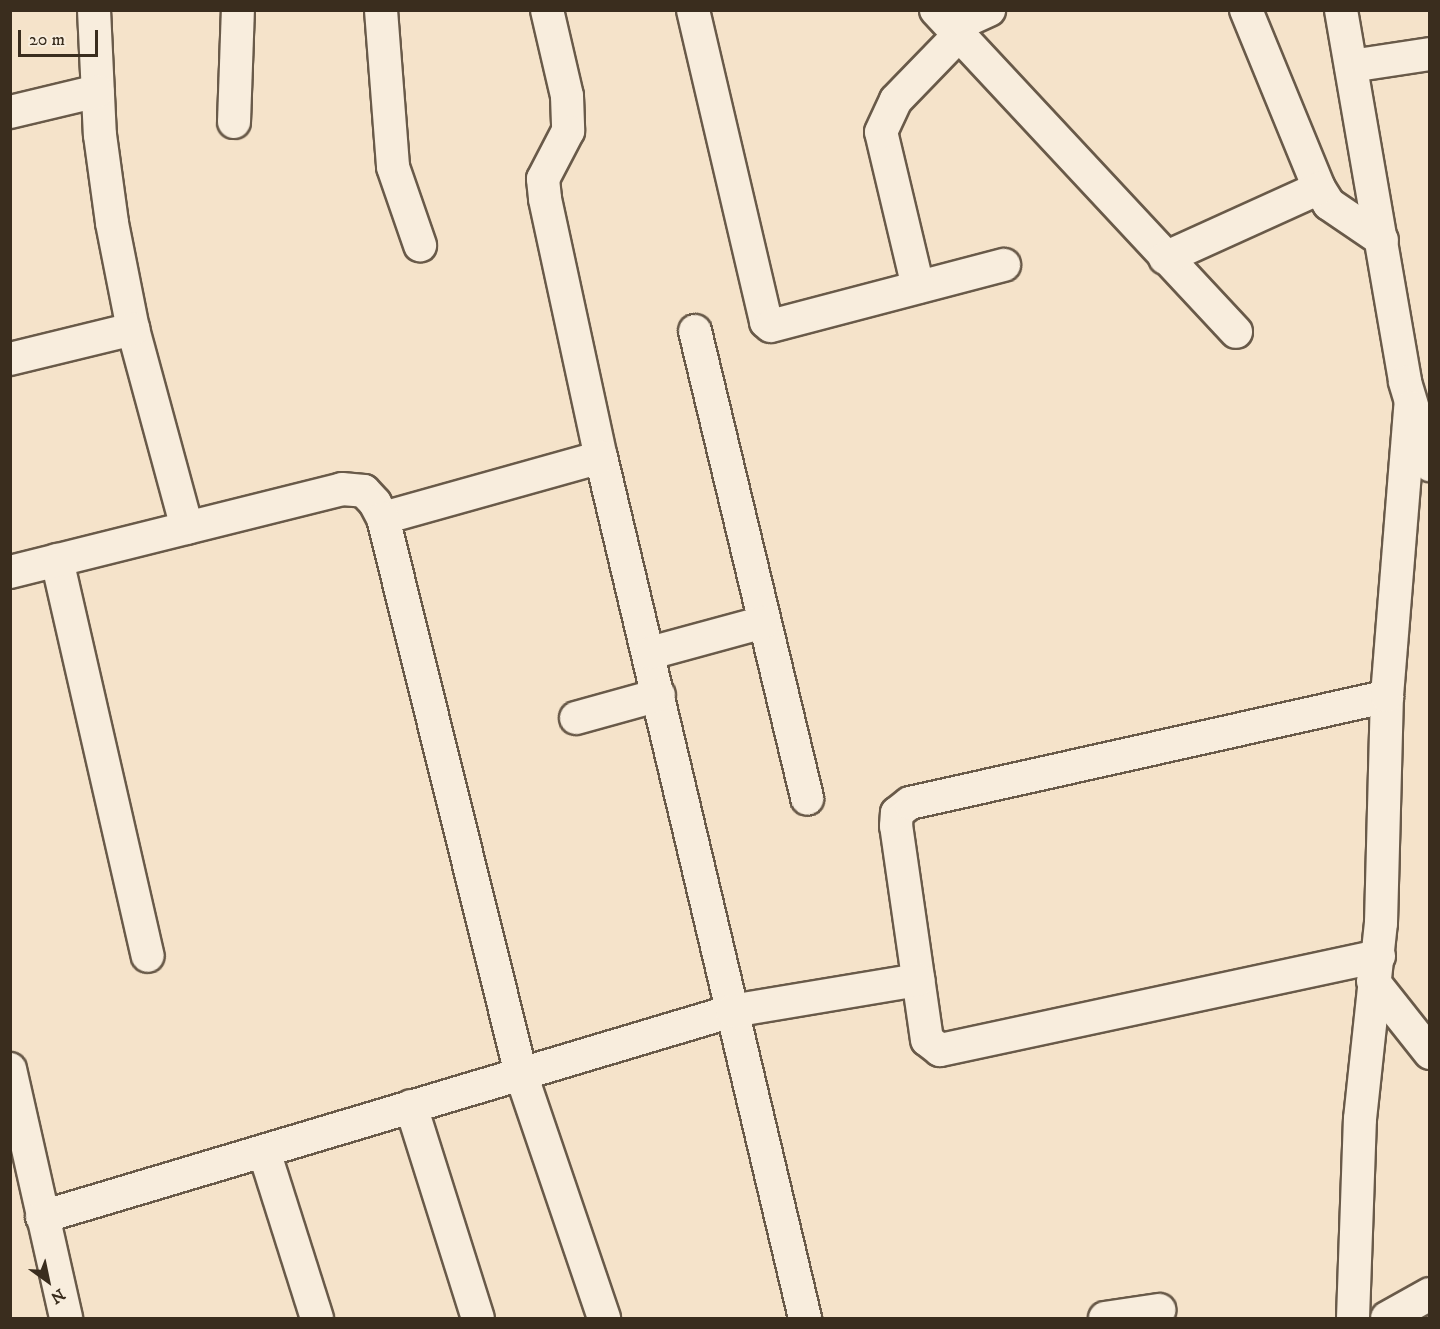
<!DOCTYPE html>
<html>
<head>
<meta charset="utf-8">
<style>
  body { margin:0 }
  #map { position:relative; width:1440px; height:1329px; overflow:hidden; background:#f5e3ca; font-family:"IM FELL DW Pica",serif }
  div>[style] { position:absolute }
  .roads { filter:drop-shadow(2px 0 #695a49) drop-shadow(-2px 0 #695a49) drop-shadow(0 2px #695a49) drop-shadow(0 -2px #695a49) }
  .street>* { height:32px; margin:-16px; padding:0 16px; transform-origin:16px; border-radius:16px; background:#f8eddd }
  span { translate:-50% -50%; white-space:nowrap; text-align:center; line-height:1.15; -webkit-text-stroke:6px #f8eddd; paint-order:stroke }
  .frame { position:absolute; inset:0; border:12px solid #3a2d1e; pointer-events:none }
  .north { position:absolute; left:18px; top:1251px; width:60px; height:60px; -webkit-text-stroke:4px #f8eddd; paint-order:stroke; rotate:147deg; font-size:16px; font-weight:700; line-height:24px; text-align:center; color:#3a2d1e }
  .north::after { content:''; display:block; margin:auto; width:21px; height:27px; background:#3a2d1e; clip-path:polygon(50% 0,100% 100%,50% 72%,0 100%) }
  .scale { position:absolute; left:18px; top:30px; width:80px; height:27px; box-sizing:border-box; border:3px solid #3a2d1e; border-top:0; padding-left:8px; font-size:18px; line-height:21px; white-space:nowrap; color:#3a2d1e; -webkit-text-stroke:4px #f8eddd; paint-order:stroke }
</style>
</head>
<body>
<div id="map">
  <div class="roads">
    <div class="street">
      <i style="left:94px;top:10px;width:125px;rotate:87.3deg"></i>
      <i style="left:100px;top:135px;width:89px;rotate:82.2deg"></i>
      <i style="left:112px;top:223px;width:108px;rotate:78.8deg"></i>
      <i style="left:133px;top:329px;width:206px;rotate:74.8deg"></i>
      <i style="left:381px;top:10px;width:157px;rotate:85.6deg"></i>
      <i style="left:393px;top:167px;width:83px;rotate:70.9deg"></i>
      <i style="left:547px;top:10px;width:88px;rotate:76.9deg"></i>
      <i style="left:567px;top:96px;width:35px;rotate:88deg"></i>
      <i style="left:568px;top:131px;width:54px;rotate:117.5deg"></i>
      <i style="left:543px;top:179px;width:20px;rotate:84deg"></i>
      <i style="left:545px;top:199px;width:264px;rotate:77.8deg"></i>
      <i style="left:601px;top:457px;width:885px;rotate:76.67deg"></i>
      <i style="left:693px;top:10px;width:320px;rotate:76.8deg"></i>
      <i style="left:766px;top:322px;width:6px;rotate:39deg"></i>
      <i style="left:771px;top:326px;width:241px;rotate:-14.7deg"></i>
      <i style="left:936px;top:10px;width:440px;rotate:47deg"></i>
      <i style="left:1246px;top:10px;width:192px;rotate:67.7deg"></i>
      <i style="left:1319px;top:188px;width:19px;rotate:58deg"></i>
      <i style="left:1329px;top:204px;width:64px;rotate:34.2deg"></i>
      <i style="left:1341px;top:10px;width:377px;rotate:80.2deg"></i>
      <i style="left:1405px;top:382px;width:87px;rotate:73.2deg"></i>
      <i style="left:952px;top:27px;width:41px;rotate:-24.7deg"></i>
      <i style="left:1351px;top:66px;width:80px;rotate:-8.6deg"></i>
      <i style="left:10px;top:112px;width:90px;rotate:-13.4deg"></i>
      <i style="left:234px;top:122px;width:112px;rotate:-88deg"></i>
      <i style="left:1165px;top:258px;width:169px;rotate:-24.4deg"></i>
      <i style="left:918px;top:287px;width:159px;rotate:-103.4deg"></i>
      <i style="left:881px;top:132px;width:35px;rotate:-65deg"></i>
      <i style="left:896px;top:100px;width:92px;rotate:-45.9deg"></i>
      <i style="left:695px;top:331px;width:481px;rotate:76.5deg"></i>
      <i style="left:10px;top:359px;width:127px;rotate:-13.7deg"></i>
      <i style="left:383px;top:518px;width:226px;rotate:-15.6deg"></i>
      <i style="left:57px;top:560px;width:406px;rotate:77.1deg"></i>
      <i style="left:10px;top:572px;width:342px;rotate:-14deg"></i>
      <i style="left:342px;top:489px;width:22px;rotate:5deg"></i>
      <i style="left:364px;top:491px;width:16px;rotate:47deg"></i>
      <i style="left:375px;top:503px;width:17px;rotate:62deg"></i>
      <i style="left:383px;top:518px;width:573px;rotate:76.06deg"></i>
      <i style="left:521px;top:1074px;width:258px;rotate:71.2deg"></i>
      <i style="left:650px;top:653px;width:118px;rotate:-15.2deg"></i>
      <i style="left:576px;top:718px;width:86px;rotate:-15.5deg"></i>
      <i style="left:1379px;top:956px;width:449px;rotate:167.9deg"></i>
      <i style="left:940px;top:1050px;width:16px;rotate:-142deg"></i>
      <i style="left:927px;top:1040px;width:216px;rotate:-98.2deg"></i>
      <i style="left:896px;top:826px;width:13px;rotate:-86deg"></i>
      <i style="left:897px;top:813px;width:16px;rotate:-38deg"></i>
      <i style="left:910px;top:803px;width:489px;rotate:-12.6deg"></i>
      <i style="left:1373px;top:981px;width:92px;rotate:51.6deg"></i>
      <i style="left:10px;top:1069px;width:255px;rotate:77.3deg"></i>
      <i style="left:411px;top:1106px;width:222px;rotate:72.5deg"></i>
      <i style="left:264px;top:1151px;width:175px;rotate:72.4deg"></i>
      <i style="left:42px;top:1217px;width:720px;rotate:-16.62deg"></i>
      <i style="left:732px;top:1011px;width:189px;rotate:-9.5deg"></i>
      <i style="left:1105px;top:1318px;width:55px;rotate:-8.4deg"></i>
      <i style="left:1353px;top:1318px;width:199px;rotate:-88deg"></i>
      <i style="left:1360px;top:1119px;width:197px;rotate:-83.9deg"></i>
      <i style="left:1381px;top:923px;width:227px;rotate:-88.5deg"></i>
      <i style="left:1387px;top:696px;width:290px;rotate:-85.4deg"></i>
      <i style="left:1387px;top:1318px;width:49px;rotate:-29.2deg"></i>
    </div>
  </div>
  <div class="frame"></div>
  <div class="north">N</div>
  <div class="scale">20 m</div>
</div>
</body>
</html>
